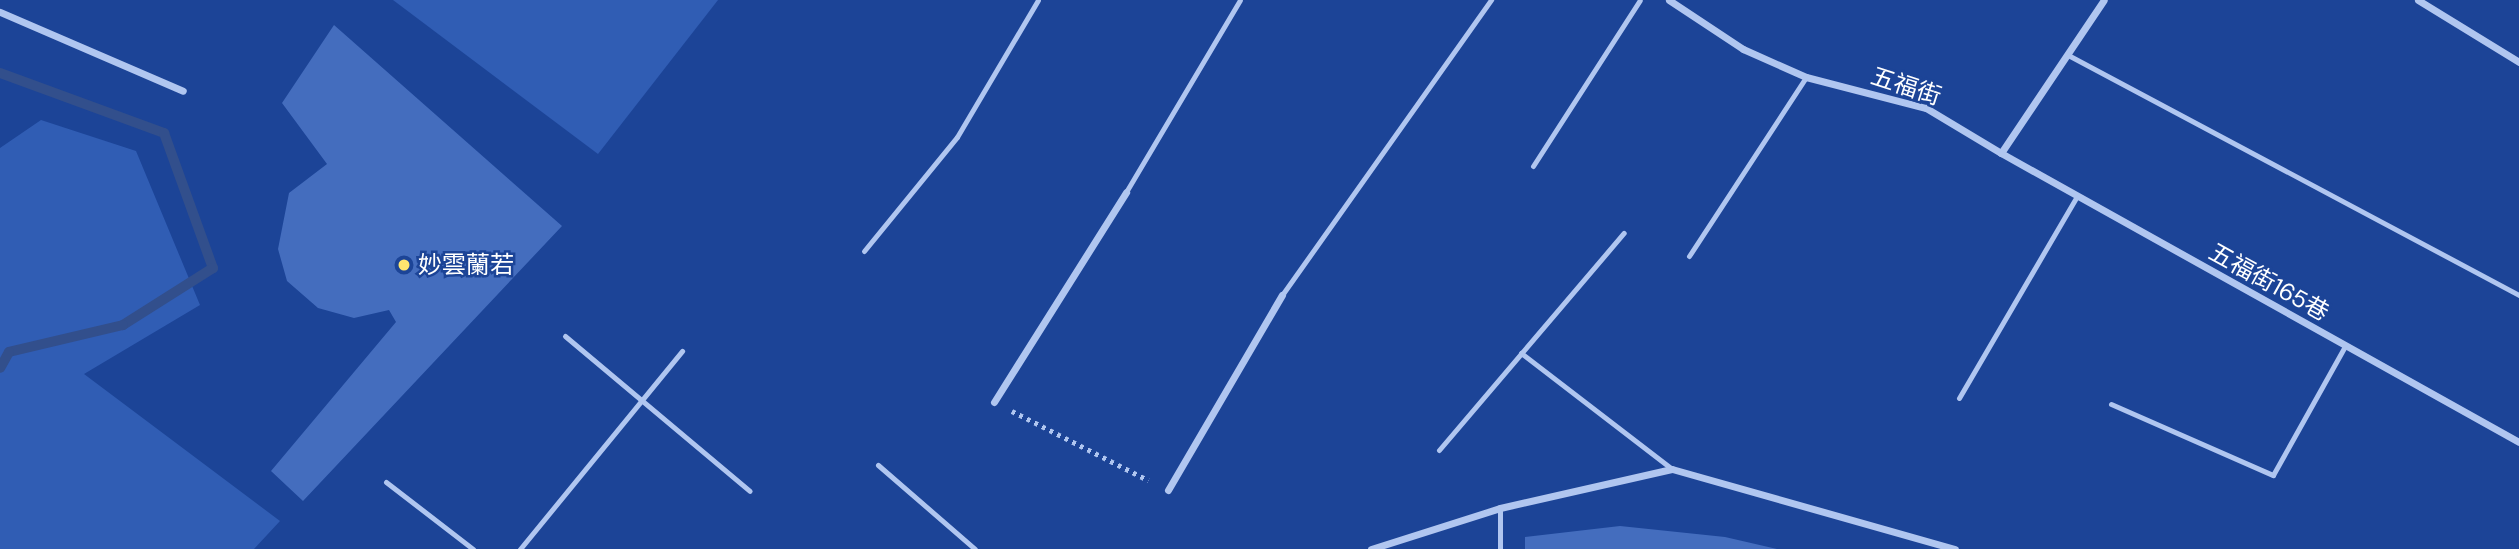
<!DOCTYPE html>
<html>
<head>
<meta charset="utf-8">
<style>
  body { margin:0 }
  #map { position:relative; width:2519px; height:549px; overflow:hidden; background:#1c4497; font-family:"DM Sans","Noto Sans TC",sans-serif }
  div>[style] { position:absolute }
  .green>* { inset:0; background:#305db4 }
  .stream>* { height:10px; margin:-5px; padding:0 5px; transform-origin:5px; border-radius:5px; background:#324f8c }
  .building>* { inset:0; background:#446dbe }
  .path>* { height:4.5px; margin-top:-2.25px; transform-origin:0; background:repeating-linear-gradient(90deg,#b0c6f0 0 3.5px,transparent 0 8.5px) }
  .lane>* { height:5px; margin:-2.5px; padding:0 2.5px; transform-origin:2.5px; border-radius:2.5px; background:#b0c6f0 }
  .street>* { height:7px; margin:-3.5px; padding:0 3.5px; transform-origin:3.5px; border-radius:3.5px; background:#b0c6f0 }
  .dots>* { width:19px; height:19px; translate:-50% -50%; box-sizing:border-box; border:4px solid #1c4497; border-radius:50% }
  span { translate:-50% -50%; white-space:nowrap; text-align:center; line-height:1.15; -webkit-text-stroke:5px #1c4497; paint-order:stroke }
  .street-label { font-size:24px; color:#fff }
  .poi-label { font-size:24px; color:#fff }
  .left { translate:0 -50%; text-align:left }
</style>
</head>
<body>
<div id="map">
  <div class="green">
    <i style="clip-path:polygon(393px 0,718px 0,598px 154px)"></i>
    <i style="clip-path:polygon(41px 120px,136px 151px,200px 305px,84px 374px,280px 521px,254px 549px,0 549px,0 148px)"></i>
  </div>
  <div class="stream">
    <i style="left:0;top:73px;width:175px;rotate:20.1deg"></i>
    <i style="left:164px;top:133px;width:144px;rotate:70.1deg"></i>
    <i style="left:213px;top:268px;width:107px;rotate:147.7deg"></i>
    <i style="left:123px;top:325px;width:117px;rotate:166.7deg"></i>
    <i style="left:9px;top:352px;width:18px;rotate:119deg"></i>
  </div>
  <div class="building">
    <i style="clip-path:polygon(334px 25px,562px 226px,303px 501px,271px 471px,396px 322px,389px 310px,354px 318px,318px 308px,287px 281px,278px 249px,289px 193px,327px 164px,282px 103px)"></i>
    <i style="clip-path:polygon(1620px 526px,1725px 537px,1777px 549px,1525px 549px,1525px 537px)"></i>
  </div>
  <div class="path">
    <i style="left:1012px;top:411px;width:153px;rotate:26.9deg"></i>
  </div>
  <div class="lane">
    <i style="left:2068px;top:55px;width:511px;rotate:28.02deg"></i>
    <i style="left:1533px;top:166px;width:197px;rotate:-57.2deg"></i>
    <i style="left:1126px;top:192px;width:223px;rotate:-59.3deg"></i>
    <i style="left:864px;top:251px;width:147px;rotate:-50.8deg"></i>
    <i style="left:957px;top:137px;width:159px;rotate:-59.4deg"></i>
    <i style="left:1689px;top:256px;width:214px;rotate:-56.8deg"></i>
    <i style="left:1282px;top:295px;width:362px;rotate:-54.7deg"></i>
    <i style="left:565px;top:336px;width:241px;rotate:40deg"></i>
    <i style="left:1521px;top:353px;width:190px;rotate:37.5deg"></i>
    <i style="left:1959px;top:398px;width:232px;rotate:-59.7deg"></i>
    <i style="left:2111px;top:404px;width:177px;rotate:23.7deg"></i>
    <i style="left:2273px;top:475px;width:148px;rotate:-60.8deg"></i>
    <i style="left:1439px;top:450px;width:285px;rotate:-49.6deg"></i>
    <i style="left:878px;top:465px;width:128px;rotate:40.9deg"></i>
    <i style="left:386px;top:482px;width:110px;rotate:37.6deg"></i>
    <i style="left:520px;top:549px;width:256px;rotate:-50.7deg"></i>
    <i style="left:1500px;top:549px;width:41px;rotate:-90deg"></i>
  </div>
  <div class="street">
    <i style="left:1669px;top:0;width:89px;rotate:33.5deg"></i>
    <i style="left:1743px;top:49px;width:69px;rotate:24deg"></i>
    <i style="left:1806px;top:77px;width:124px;rotate:14.5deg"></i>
    <i style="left:1926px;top:108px;width:87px;rotate:31deg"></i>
    <i style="left:2001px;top:153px;width:184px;rotate:-56.1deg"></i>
    <i style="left:2418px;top:0;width:119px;rotate:31.5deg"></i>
    <i style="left:0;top:12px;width:199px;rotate:23.3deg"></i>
    <i style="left:2001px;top:153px;width:593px;rotate:29.16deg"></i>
    <i style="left:994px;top:402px;width:248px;rotate:-57.8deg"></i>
    <i style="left:1168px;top:490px;width:226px;rotate:-59.7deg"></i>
    <i style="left:1371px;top:549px;width:135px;rotate:-17.6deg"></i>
    <i style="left:1500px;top:508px;width:176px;rotate:-12.8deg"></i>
    <i style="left:1672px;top:469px;width:294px;rotate:15.8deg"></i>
  </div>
  <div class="dots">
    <i style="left:404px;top:265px;background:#ffe66f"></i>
  </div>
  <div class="street-label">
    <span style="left:1906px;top:86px;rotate:18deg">五福街</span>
    <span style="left:2269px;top:282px;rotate:29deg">五福街165巷</span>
  </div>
  <div class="poi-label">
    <span class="left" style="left:418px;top:265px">妙雲蘭若</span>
  </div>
</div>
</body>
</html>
